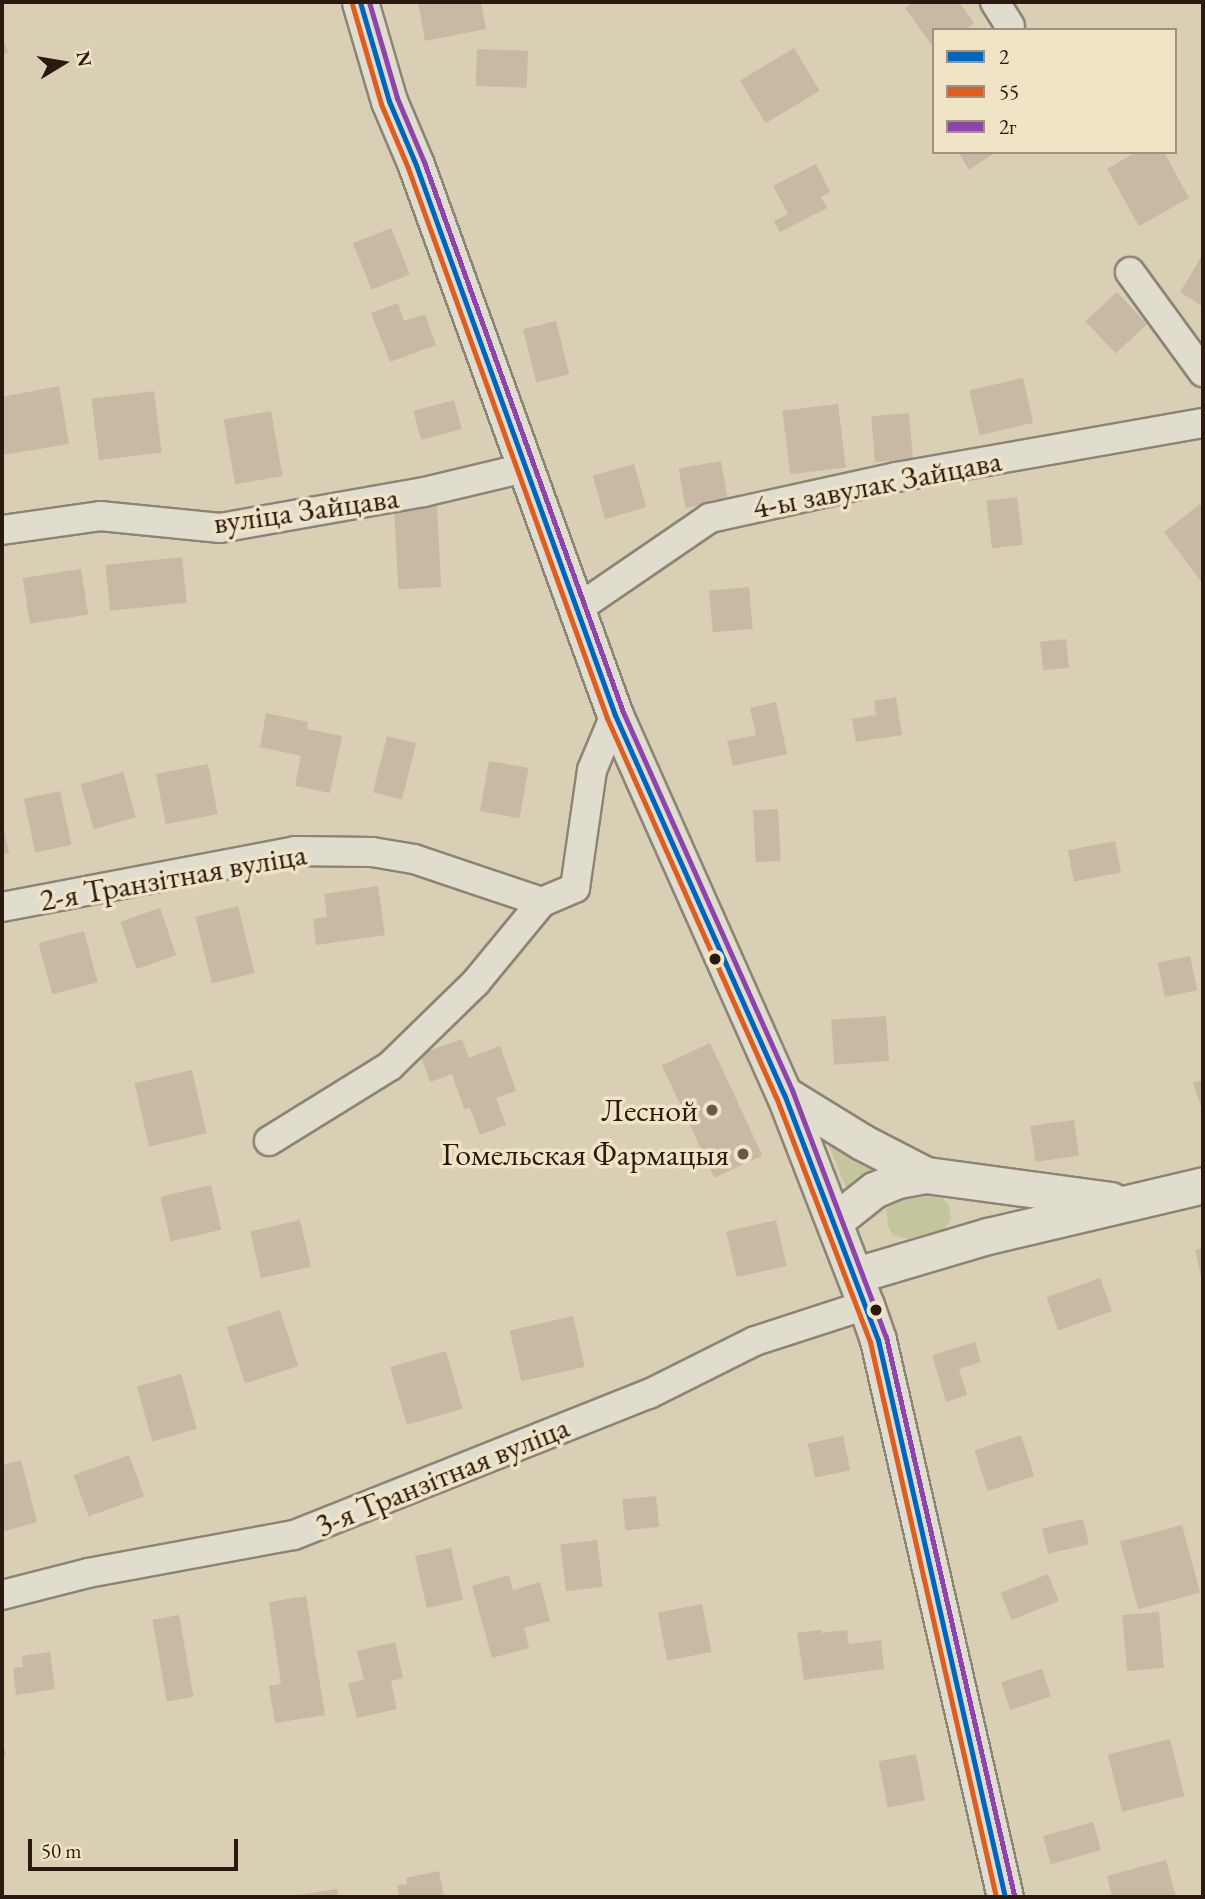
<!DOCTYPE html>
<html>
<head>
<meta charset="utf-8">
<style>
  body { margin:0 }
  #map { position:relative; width:1205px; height:1899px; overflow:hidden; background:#d8cfb5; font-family:"EB Garamond",serif }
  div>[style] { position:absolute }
  .green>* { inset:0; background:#c3c69d }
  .building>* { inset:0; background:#c8b9a4; transform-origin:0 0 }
  .roads { filter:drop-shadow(2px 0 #8c8475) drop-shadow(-2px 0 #8c8475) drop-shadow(0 2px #8c8475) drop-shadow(0 -2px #8c8475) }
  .minor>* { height:28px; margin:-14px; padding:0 14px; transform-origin:14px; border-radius:14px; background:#e0dcce }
  .tertiary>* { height:35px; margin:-17.5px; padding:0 17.5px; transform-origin:17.5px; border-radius:17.5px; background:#e0dcce }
  .bus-1>* { height:5px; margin:-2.5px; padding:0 2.5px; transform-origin:2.5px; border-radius:2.5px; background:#0065bd }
  .bus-2>* { height:5px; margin:-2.5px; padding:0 2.5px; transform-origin:2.5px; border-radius:2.5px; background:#de5d20 }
  .bus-3>* { height:5px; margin:-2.5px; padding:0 2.5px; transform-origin:2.5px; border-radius:2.5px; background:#8e44ad }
  .dots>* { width:19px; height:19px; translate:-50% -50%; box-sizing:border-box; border:4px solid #efe4c6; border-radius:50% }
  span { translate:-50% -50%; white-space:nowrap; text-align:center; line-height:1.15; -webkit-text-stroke:7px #efe4c6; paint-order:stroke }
  .street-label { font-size:32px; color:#2a1811 }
  .poi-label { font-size:32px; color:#2a1811 }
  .right { translate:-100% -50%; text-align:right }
  .frame { position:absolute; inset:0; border:4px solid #2a1811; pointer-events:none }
  .legend { position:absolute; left:932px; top:28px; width:245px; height:126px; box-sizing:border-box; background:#efe4c6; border:2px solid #a0927e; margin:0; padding:9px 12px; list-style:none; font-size:21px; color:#2a1811 }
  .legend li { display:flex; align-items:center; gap:14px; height:35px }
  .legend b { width:35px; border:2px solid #a0927e }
  .north { position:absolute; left:28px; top:28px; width:70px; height:70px; -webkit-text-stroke:5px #efe4c6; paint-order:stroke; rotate:79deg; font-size:19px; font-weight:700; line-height:28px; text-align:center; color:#2a1811 }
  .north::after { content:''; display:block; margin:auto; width:24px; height:32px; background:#2a1811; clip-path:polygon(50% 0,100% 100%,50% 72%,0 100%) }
  .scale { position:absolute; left:28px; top:1839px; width:210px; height:32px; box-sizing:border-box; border:4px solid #2a1811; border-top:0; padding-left:9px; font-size:21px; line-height:24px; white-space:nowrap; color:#2a1811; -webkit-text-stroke:5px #efe4c6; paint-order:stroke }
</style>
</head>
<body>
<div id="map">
  <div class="green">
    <i style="clip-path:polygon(822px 1129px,890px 1166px,850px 1197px)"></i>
    <i style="clip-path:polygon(926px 1192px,942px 1197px,949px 1206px,951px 1219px,944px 1229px,908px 1239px,893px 1235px,888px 1226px,886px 1209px,895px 1200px,911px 1193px)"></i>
  </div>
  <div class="building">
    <i style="clip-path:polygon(418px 2px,481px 2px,486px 29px,425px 41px)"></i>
    <i style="clip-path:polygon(914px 2px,959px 2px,974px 23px,965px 30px,934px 30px,934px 48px,905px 8px)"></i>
    <i style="clip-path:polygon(2px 34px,8px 53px,2px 55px)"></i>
    <i style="left:794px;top:48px;width:50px;height:63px;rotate:59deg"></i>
    <i style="left:477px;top:49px;width:51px;height:37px;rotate:2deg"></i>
    <i style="clip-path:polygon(958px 152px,996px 152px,969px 170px)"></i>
    <i style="clip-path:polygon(1136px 152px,1164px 152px,1189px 198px,1139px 226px,1107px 169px)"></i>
    <i style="clip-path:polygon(816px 164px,830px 192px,821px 197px,827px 208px,780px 232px,774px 221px,788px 214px,773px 186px)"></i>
    <i style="left:391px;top:228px;width:50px;height:41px;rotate:68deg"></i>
    <i style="clip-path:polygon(1203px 254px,1203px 307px,1180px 292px)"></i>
    <i style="left:1117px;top:292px;width:44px;height:43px;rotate:47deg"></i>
    <i style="clip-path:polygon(398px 303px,404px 321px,425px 314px,436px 345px,390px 362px,371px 313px)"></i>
    <i style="left:556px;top:321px;width:55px;height:34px;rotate:76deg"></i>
    <i style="left:1023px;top:378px;width:46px;height:55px;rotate:77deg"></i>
    <i style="clip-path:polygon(59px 386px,69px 444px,4px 455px,2px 397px)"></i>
    <i style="left:154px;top:391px;width:62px;height:63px;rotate:83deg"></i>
    <i style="left:454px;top:400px;width:30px;height:42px;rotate:75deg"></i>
    <i style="left:838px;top:404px;width:64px;height:56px;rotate:83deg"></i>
    <i style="left:271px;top:411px;width:66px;height:48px;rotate:80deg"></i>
    <i style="left:909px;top:413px;width:46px;height:38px;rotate:85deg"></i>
    <i style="left:721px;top:461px;width:40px;height:43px;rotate:80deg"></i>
    <i style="left:634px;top:464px;width:45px;height:43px;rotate:74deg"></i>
    <i style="left:1017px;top:497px;width:48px;height:31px;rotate:83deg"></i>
    <i style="clip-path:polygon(1200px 504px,1203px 509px,1203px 584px,1164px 532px)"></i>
    <i style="left:437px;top:506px;width:81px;height:43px;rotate:87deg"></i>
    <i style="left:182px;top:557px;width:46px;height:77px;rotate:84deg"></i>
    <i style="left:81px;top:569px;width:46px;height:59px;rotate:81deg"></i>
    <i style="left:749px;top:587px;width:42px;height:40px;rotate:85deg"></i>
    <i style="left:1066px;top:639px;width:29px;height:26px;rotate:84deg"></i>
    <i style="clip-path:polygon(896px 697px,902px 735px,856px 742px,852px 719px,876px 715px,874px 701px)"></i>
    <i style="clip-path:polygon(776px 702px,787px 754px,733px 766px,727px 741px,756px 735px,750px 708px)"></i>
    <i style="clip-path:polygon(266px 713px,308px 722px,307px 729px,342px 736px,330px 793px,295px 786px,301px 756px,260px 747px)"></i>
    <i style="left:387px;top:736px;width:30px;height:58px;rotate:14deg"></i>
    <i style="left:489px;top:761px;width:40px;height:51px;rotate:10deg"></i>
    <i style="left:208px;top:764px;width:51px;height:53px;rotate:79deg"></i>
    <i style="left:123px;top:772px;width:47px;height:44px;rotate:74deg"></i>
    <i style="left:60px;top:791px;width:55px;height:37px;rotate:78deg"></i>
    <i style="left:778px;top:809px;width:52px;height:25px;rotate:87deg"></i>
    <i style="clip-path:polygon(3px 824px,9px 853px,2px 855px,2px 825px)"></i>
    <i style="left:1115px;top:841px;width:32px;height:48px;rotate:79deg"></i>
    <i style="clip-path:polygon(378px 886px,385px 935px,316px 945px,313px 919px,327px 917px,324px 894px)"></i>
    <i style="left:238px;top:906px;width:69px;height:44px;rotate:76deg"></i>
    <i style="left:160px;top:908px;width:50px;height:42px;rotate:71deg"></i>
    <i style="left:84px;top:931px;width:53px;height:47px;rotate:75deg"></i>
    <i style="left:1190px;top:956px;width:35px;height:33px;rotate:78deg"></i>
    <i style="left:886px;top:1016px;width:45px;height:55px;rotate:86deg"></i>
    <i style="clip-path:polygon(462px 1039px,469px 1058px,500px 1046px,516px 1091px,496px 1098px,506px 1125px,480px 1135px,470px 1108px,464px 1109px,452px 1074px,430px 1082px,420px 1054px)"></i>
    <i style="left:710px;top:1043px;width:124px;height:53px;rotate:65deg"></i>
    <i style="left:192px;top:1070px;width:65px;height:59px;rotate:77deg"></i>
    <i style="clip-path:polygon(1203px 1080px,1203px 1113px,1193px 1083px)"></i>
    <i style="left:1074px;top:1120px;width:36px;height:44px;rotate:82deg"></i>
    <i style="left:211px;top:1185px;width:46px;height:52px;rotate:77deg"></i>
    <i style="left:300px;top:1220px;width:48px;height:51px;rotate:77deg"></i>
    <i style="left:776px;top:1220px;width:47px;height:51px;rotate:77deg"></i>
    <i style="clip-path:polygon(1203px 1248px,1203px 1281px,1202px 1281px,1195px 1250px)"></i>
    <i style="left:1100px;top:1278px;width:35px;height:57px;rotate:70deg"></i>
    <i style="left:280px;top:1310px;width:59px;height:56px;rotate:72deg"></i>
    <i style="left:573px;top:1316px;width:52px;height:65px;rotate:77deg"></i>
    <i style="clip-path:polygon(975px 1342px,981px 1362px,959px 1369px,967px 1395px,946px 1402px,932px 1355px)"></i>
    <i style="left:446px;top:1351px;width:60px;height:58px;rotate:74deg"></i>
    <i style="left:181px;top:1374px;width:57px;height:46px;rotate:74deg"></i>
    <i style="left:1021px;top:1435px;width:43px;height:49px;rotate:72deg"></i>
    <i style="left:843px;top:1436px;width:35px;height:36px;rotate:78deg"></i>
    <i style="left:129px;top:1455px;width:44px;height:59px;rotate:70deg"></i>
    <i style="clip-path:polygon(21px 1460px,37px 1522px,2px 1532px,2px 1465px)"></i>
    <i style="left:656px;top:1496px;width:31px;height:34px;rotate:84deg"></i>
    <i style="left:1083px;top:1519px;width:26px;height:42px;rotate:77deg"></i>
    <i style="left:1182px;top:1525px;width:70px;height:64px;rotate:75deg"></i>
    <i style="left:597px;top:1540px;width:47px;height:37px;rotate:83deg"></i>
    <i style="left:451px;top:1548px;width:53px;height:37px;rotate:77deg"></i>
    <i style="left:1048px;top:1574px;width:29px;height:51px;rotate:68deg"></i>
    <i style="clip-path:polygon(509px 1575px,513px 1590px,540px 1582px,550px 1621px,524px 1628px,529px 1648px,492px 1658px,472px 1586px)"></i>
    <i style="clip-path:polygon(306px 1596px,325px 1715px,275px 1723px,269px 1686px,281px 1684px,269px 1602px)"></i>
    <i style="left:702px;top:1604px;width:49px;height:45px;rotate:79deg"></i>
    <i style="left:1159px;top:1612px;width:56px;height:37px;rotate:85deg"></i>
    <i style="left:179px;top:1615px;width:83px;height:27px;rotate:80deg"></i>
    <i style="clip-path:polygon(821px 1630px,821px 1633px,847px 1630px,849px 1644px,881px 1640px,884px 1669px,804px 1680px,797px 1633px)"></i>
    <i style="clip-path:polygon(395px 1642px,403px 1678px,391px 1681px,397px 1709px,357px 1718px,348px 1683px,364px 1680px,357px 1651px)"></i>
    <i style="clip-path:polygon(50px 1652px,55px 1689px,16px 1695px,13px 1668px,23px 1667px,22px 1656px)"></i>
    <i style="left:1042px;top:1669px;width:29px;height:43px;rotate:72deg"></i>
    <i style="clip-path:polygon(2px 1738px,6px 1755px,2px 1756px)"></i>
    <i style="left:1170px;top:1739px;width:59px;height:64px;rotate:76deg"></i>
    <i style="left:916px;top:1754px;width:47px;height:38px;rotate:79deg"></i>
    <i style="left:1093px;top:1822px;width:29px;height:52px;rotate:74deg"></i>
    <i style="clip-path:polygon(1166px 1860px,1176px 1897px,1112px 1897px,1107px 1876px)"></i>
    <i style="clip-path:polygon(439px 1871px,444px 1897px,399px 1897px,397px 1885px,407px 1884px,406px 1878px)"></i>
    <i style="clip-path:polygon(337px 1889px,338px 1897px,293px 1897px,293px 1896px)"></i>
  </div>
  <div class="roads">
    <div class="minor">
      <i style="left:995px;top:2px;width:28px;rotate:58deg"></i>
      <i style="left:1130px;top:272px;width:124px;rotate:53.9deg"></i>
      <i style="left:2px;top:530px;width:99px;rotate:-8.1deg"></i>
      <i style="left:100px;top:516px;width:121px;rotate:5.7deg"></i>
      <i style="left:220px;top:528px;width:207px;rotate:-10deg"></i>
      <i style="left:424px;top:492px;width:104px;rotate:-13.4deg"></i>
      <i style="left:577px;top:609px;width:161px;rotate:-34.4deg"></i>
      <i style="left:710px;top:518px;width:190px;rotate:-12.4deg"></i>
      <i style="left:896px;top:477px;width:312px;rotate:-10deg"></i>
      <i style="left:2px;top:907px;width:298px;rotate:-10.8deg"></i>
      <i style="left:295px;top:851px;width:77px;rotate:0.7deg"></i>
      <i style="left:372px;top:852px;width:43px;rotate:9.5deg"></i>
      <i style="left:414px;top:859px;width:135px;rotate:18.6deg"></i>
      <i style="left:542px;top:902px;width:36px;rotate:-23deg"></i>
      <i style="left:575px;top:888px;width:119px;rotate:-81.8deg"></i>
      <i style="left:592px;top:770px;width:60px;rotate:-67.3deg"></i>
      <i style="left:269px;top:1141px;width:142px;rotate:-31.8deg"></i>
      <i style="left:390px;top:1066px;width:120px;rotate:-44.3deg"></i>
      <i style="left:476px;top:982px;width:104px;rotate:-50.5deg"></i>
      <i style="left:2px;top:1595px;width:89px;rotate:-14.3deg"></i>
      <i style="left:88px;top:1573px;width:209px;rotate:-10.5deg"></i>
      <i style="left:294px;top:1535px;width:382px;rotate:-21.7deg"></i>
      <i style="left:649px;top:1394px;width:119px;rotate:-26.6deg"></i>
      <i style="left:755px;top:1341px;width:117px;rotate:-18deg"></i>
    </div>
    <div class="tertiary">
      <i style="left:360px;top:2px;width:103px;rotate:73.7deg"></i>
      <i style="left:389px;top:101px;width:69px;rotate:67.1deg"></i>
      <i style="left:416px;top:165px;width:585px;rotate:70.11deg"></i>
      <i style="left:615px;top:715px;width:415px;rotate:66deg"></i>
      <i style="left:784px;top:1094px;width:226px;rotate:68.8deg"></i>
      <i style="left:866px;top:1305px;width:37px;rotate:71deg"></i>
      <i style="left:878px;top:1340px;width:571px;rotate:77.16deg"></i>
      <i style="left:784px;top:1094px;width:92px;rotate:31.6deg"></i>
      <i style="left:862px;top:1142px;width:72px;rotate:27.3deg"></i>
      <i style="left:835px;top:1221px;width:50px;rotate:-38.5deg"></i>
      <i style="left:874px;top:1190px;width:26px;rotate:-23deg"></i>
      <i style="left:898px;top:1180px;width:28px;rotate:-10deg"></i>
      <i style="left:926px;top:1175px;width:186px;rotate:7.7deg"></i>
      <i style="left:856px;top:1275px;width:138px;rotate:-16.5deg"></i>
      <i style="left:988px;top:1236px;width:221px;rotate:-13.3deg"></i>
    </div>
  </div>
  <div class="bus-1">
    <i style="left:360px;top:2px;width:103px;rotate:73.7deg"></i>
    <i style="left:389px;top:101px;width:69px;rotate:67.1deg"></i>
    <i style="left:416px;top:165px;width:585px;rotate:70.11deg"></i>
    <i style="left:615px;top:715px;width:415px;rotate:66deg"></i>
    <i style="left:784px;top:1094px;width:263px;rotate:69.1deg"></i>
    <i style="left:878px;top:1340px;width:571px;rotate:77.16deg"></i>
  </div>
  <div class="bus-2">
    <i style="left:352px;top:4px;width:104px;rotate:73.8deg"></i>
    <i style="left:381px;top:104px;width:69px;rotate:67.1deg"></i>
    <i style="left:408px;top:168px;width:585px;rotate:70.11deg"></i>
    <i style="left:607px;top:718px;width:415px;rotate:66deg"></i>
    <i style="left:776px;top:1097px;width:262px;rotate:69deg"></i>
    <i style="left:870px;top:1342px;width:569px;rotate:77.21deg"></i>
  </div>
  <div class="bus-3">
    <i style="left:369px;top:2px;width:100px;rotate:73.7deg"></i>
    <i style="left:397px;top:98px;width:69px;rotate:67.1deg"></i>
    <i style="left:424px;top:162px;width:585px;rotate:70.11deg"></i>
    <i style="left:623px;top:712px;width:414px;rotate:65.9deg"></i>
    <i style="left:792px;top:1090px;width:264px;rotate:69.2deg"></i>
    <i style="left:886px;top:1337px;width:572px;rotate:77.08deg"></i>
  </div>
  <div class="dots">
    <i style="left:715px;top:959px;background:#2a1811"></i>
    <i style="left:712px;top:1110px;background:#67584a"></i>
    <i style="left:743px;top:1154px;background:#67584a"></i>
    <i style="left:876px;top:1310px;background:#2a1811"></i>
  </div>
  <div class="street-label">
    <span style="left:877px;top:484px;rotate:-11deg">4-ы завулак Зайцава</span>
    <span style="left:306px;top:510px;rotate:-8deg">вуліца Зайцава</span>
    <span style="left:173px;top:877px;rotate:-10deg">2-я Транзітная вуліца</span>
    <span style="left:442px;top:1476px;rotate:-22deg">3-я Транзітная вуліца</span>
  </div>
  <div class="poi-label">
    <span class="right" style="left:698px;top:1110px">Лесной</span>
    <span class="right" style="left:729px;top:1154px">Гомельская Фармацыя</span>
  </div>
  <div class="frame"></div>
  <ul class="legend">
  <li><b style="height:9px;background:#0065bd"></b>2</li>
  <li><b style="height:9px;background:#de5d20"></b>55</li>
  <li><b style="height:9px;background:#8e44ad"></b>2г</li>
  </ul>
  <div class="north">N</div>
  <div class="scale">50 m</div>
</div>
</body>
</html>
